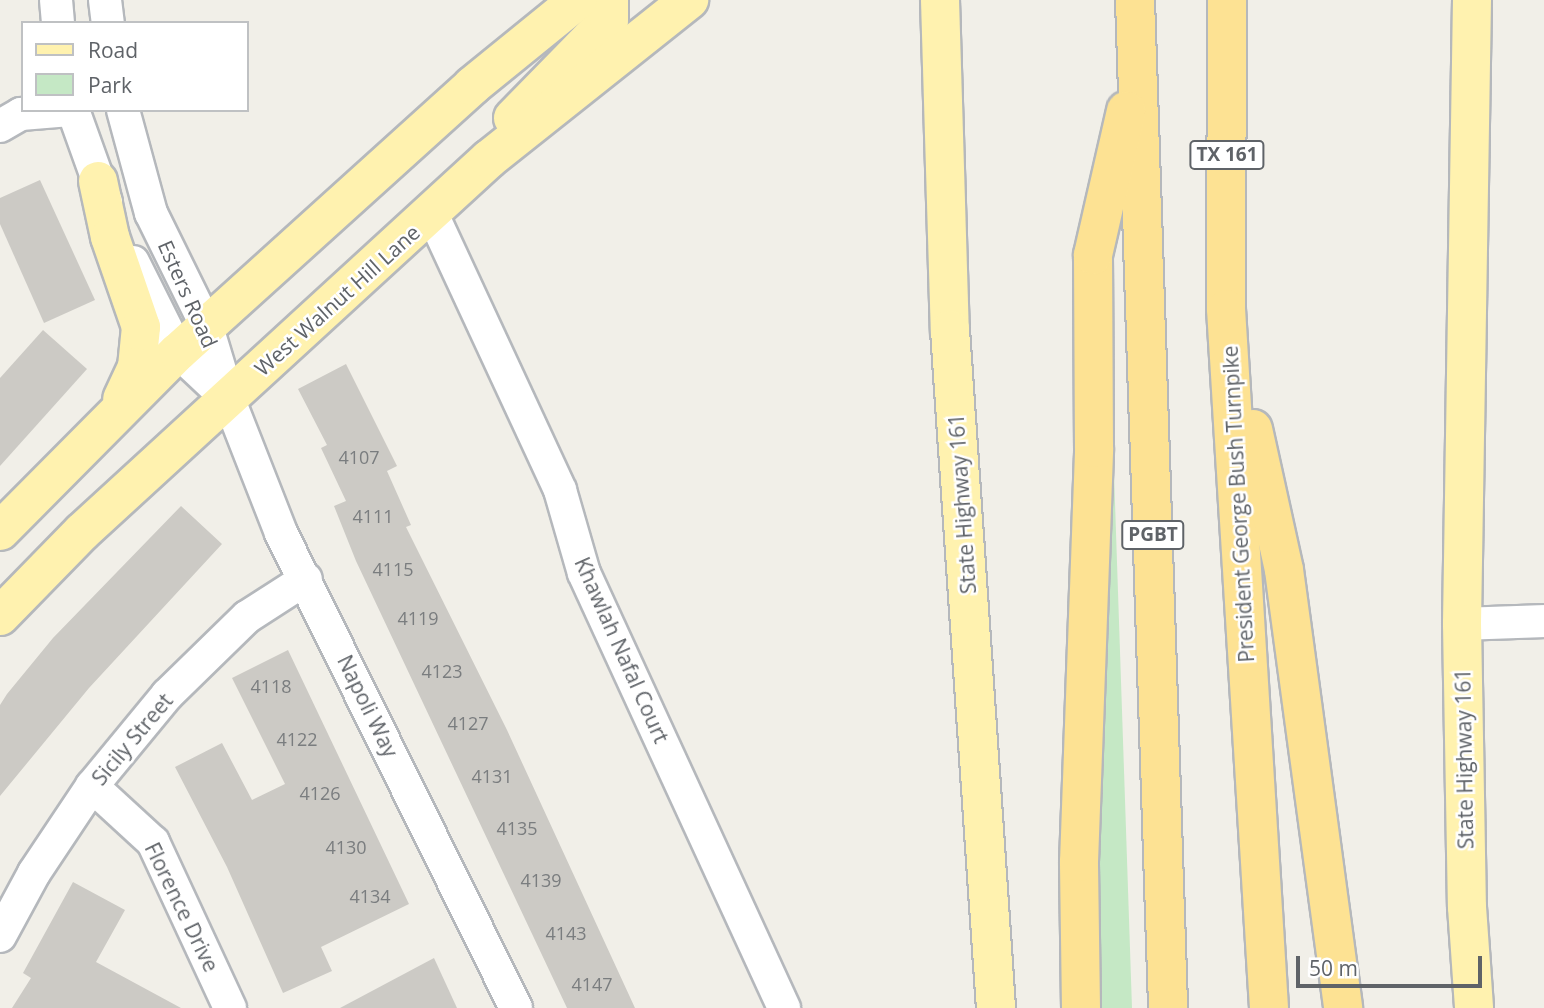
<!DOCTYPE html>
<html>
<head>
<meta charset="utf-8">
<style>
  body { margin:0 }
  #map { position:relative; width:1544px; height:1008px; overflow:hidden; background:#f1efe8; font-family:"Open Sans",sans-serif }
  div>[style] { position:absolute }
  .green>* { inset:0; background:#c5e8c5 }
  .building>* { inset:0; background:#cccac5 }
  .roads { filter:drop-shadow(2px 0 #b5b8bc) drop-shadow(-2px 0 #b5b8bc) drop-shadow(0 2px #b5b8bc) drop-shadow(0 -2px #b5b8bc) }
  .minor>* { height:32px; margin:-16px; padding:0 16px; transform-origin:16px; border-radius:16px; background:#fff }
  .major>* { height:38px; margin:-19px; padding:0 19px; transform-origin:19px; border-radius:19px; background:#fff2af }
  .highway>* { height:38px; margin:-19px; padding:0 19px; transform-origin:19px; border-radius:19px; background:#fde293 }
  span { translate:-50% -50%; white-space:nowrap; text-align:center; line-height:1.15; -webkit-text-stroke:5px #fff; paint-order:stroke }
  .number-label { font-size:18px; color:#7a7d7f }
  .number-label span { -webkit-text-stroke-width:0 }
  .shield-label span { padding:2px 5px; background:#fff; border:2px solid; border-radius:5px; -webkit-text-stroke-width:0 }
  .shield-label { font-size:19px; color:#5f6368; font-weight:700 }
  .street-label { font-size:21px; color:#5f6368 }
  .legend { position:absolute; left:21px; top:21px; width:228px; height:91px; box-sizing:border-box; background:#fff; border:2px solid #bfc1c3; margin:0; padding:9px 12px; list-style:none; font-size:21px; color:#5f6368 }
  .legend li { display:flex; align-items:center; gap:14px; height:35px }
  .legend b { width:35px; border:2px solid #bfc1c3 }
  .scale { position:absolute; left:1296px; top:956px; width:186px; height:32px; box-sizing:border-box; border:4px solid #5f6368; border-top:0; padding-left:9px; font-size:21px; line-height:24px; white-space:nowrap; color:#5f6368; -webkit-text-stroke:5px #fff; paint-order:stroke }
</style>
</head>
<body>
<div id="map">
  <div class="green">
    <i style="clip-path:polygon(1106px 473px,1114px 473px,1132px 1008px,1097px 1008px,1095px 874px)"></i>
  </div>
  <div class="building">
    <i style="clip-path:polygon(40px 180px,95px 300px,44px 323px,0 224px,0 198px)"></i>
    <i style="clip-path:polygon(43px 330px,87px 369px,0 466px,0 378px)"></i>
    <i style="clip-path:polygon(346px 364px,397px 466px,387px 471px,411px 525px,406px 527px,507px 730px,635px 1008px,567px 1008px,356px 561px,334px 506px,346px 501px,321px 448px,327px 445px,298px 389px)"></i>
    <i style="clip-path:polygon(181px 506px,222px 544px,89px 688px,0 796px,0 705px,7px 694px,53px 638px)"></i>
    <i style="clip-path:polygon(288px 650px,409px 904px,321px 947px,332px 971px,283px 993px,227px 867px,175px 767px,222px 743px,252px 800px,285px 784px,232px 678px)"></i>
    <i style="clip-path:polygon(73px 882px,125px 910px,96px 962px,181px 1008px,12px 1008px,31px 978px,23px 973px)"></i>
    <i style="clip-path:polygon(434px 958px,457px 1008px,340px 1008px)"></i>
  </div>
  <div class="roads">
    <div class="minor">
      <i style="left:56px;top:0;width:23px;rotate:85deg"></i>
      <i style="left:105px;top:0;width:23px;rotate:83deg"></i>
      <i style="left:73px;top:110px;width:98px;rotate:70.3deg"></i>
      <i style="left:123px;top:110px;width:107px;rotate:74.8deg"></i>
      <i style="left:151px;top:213px;width:127px;rotate:63.8deg"></i>
      <i style="left:207px;top:327px;width:76px;rotate:73.2deg"></i>
      <i style="left:229px;top:400px;width:143px;rotate:68.6deg"></i>
      <i style="left:281px;top:533px;width:530px;rotate:63.68deg"></i>
      <i style="left:0;top:126px;width:24px;rotate:-30deg"></i>
      <i style="left:21px;top:114px;width:49px;rotate:-4.7deg"></i>
      <i style="left:432px;top:214px;width:304px;rotate:65.1deg"></i>
      <i style="left:560px;top:490px;width:86px;rotate:73.9deg"></i>
      <i style="left:584px;top:573px;width:479px;rotate:65.3deg"></i>
      <i style="left:133px;top:262px;width:101px;rotate:63.4deg"></i>
      <i style="left:178px;top:352px;width:69px;rotate:43.2deg"></i>
      <i style="left:1462px;top:624px;width:82px;rotate:-2.1deg"></i>
      <i style="left:92px;top:786px;width:83px;rotate:42.6deg"></i>
      <i style="left:153px;top:842px;width:183px;rotate:65.1deg"></i>
      <i style="left:0;top:936px;width:72px;rotate:-61.6deg"></i>
      <i style="left:34px;top:873px;width:105px;rotate:-56.3deg"></i>
      <i style="left:92px;top:786px;width:118px;rotate:-50.5deg"></i>
      <i style="left:167px;top:695px;width:112px;rotate:-44.3deg"></i>
      <i style="left:247px;top:617px;width:70px;rotate:-32.8deg"></i>
    </div>
    <div class="major">
      <i style="left:940px;top:0;width:330px;rotate:88.3deg"></i>
      <i style="left:950px;top:330px;width:680px;rotate:86.12deg"></i>
      <i style="left:1472px;top:0;width:624px;rotate:90.92deg"></i>
      <i style="left:1462px;top:624px;width:283px;rotate:89deg"></i>
      <i style="left:1467px;top:907px;width:101px;rotate:86deg"></i>
      <i style="left:513px;top:118px;width:137px;rotate:-45.6deg"></i>
      <i style="left:609px;top:20px;width:20px;rotate:-90deg"></i>
      <i style="left:98px;top:181px;width:57px;rotate:77.9deg"></i>
      <i style="left:110px;top:237px;width:95px;rotate:71deg"></i>
      <i style="left:141px;top:327px;width:40px;rotate:95.7deg"></i>
      <i style="left:137px;top:367px;width:35px;rotate:115deg"></i>
      <i style="left:0;top:531px;width:252px;rotate:-45.2deg"></i>
      <i style="left:178px;top:352px;width:396px;rotate:-42.1deg"></i>
      <i style="left:472px;top:86px;width:136px;rotate:-39.1deg"></i>
      <i style="left:0;top:616px;width:117px;rotate:-45.7deg"></i>
      <i style="left:82px;top:532px;width:552px;rotate:-42.5deg"></i>
      <i style="left:489px;top:159px;width:256px;rotate:-38.5deg"></i>
    </div>
    <div class="highway">
      <i style="left:1135px;top:0;width:1009px;rotate:88.12deg"></i>
      <i style="left:1227px;top:0;width:309px;rotate:90.2deg"></i>
      <i style="left:1226px;top:309px;width:700px;rotate:86.48deg"></i>
      <i style="left:1253px;top:429px;width:144px;rotate:77.6deg"></i>
      <i style="left:1284px;top:570px;width:442px;rotate:82.3deg"></i>
      <i style="left:1081px;top:1008px;width:146px;rotate:-90.8deg"></i>
      <i style="left:1079px;top:862px;width:414px;rotate:-87.9deg"></i>
      <i style="left:1094px;top:448px;width:193px;rotate:-90.3deg"></i>
      <i style="left:1093px;top:255px;width:148px;rotate:-77.1deg"></i>
    </div>
  </div>
  <div class="number-label">
    <span style="left:359px;top:457px">4107</span>
    <span style="left:373px;top:516px">4111</span>
    <span style="left:393px;top:569px">4115</span>
    <span style="left:418px;top:618px">4119</span>
    <span style="left:442px;top:671px">4123</span>
    <span style="left:271px;top:686px">4118</span>
    <span style="left:468px;top:723px">4127</span>
    <span style="left:297px;top:739px">4122</span>
    <span style="left:492px;top:776px">4131</span>
    <span style="left:320px;top:793px">4126</span>
    <span style="left:517px;top:828px">4135</span>
    <span style="left:346px;top:847px">4130</span>
    <span style="left:541px;top:880px">4139</span>
    <span style="left:370px;top:896px">4134</span>
    <span style="left:566px;top:933px">4143</span>
    <span style="left:592px;top:984px">4147</span>
  </div>
  <div class="shield-label">
    <span style="left:1227px;top:155px">TX 161</span>
    <span style="left:1153px;top:535px">PGBT</span>
  </div>
  <div class="street-label">
    <span style="left:188px;top:294px;rotate:66deg">Esters Road</span>
    <span style="left:337px;top:300px;rotate:-42deg">West Walnut Hill Lane</span>
    <span style="left:962px;top:504px;rotate:-94deg">State Highway 161</span>
    <span style="left:1238px;top:504px;rotate:-93deg">President George Bush Turnpike</span>
    <span style="left:622px;top:650px;rotate:66deg">Khawlah Nafal Court</span>
    <span style="left:368px;top:706px;rotate:64deg">Napoli Way</span>
    <span style="left:132px;top:739px;rotate:-50deg">Sicily Street</span>
    <span style="left:1464px;top:759px;rotate:-91deg">State Highway 161</span>
    <span style="left:182px;top:907px;rotate:64deg">Florence Drive</span>
  </div>
  <ul class="legend">
  <li><b style="height:9px;background:#fff2af"></b>Road</li>
  <li><b style="height:19px;background:#c5e8c5"></b>Park</li>
  </ul>
  <div class="scale">50 m</div>
</div>
</body>
</html>
